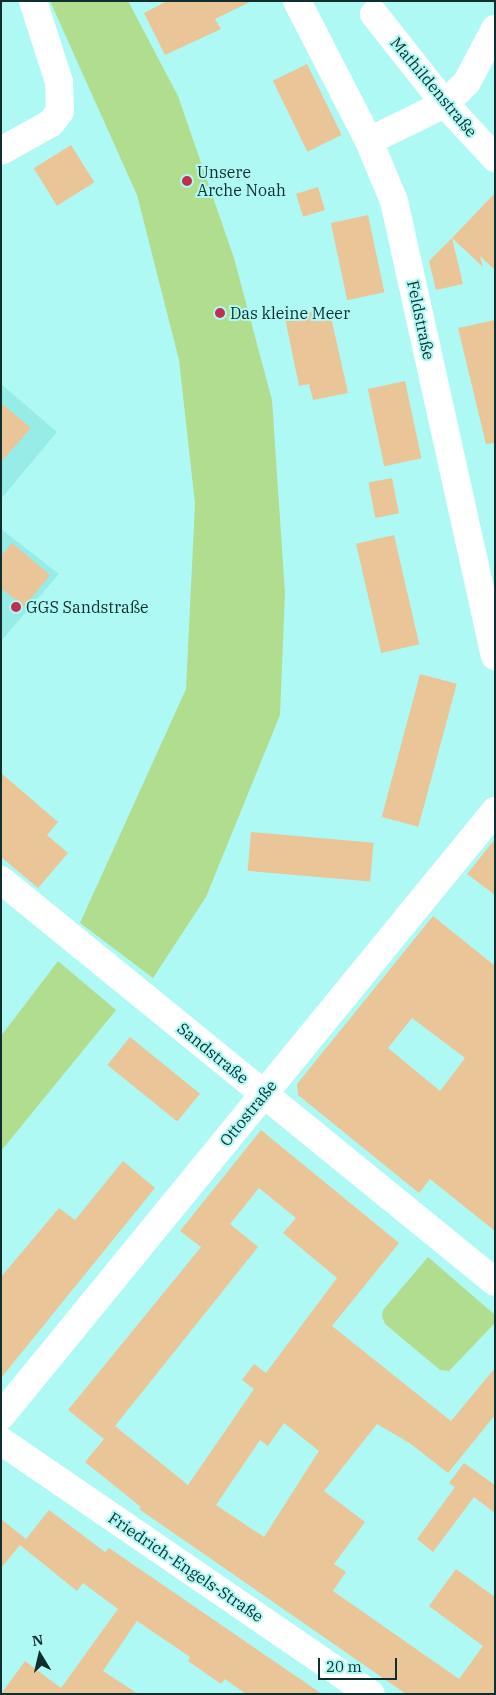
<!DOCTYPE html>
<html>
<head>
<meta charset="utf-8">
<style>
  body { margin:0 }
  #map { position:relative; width:496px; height:1695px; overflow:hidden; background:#aff9f5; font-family:"IBM Plex Serif",serif }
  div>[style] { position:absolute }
  .built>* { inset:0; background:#98ece8 }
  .green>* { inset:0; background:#b1dd8e }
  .building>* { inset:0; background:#e9c598; transform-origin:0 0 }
  .minor>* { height:28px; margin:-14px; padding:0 14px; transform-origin:14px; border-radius:14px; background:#fff }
  .dots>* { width:14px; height:14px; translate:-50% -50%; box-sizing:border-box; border:2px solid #aff9f5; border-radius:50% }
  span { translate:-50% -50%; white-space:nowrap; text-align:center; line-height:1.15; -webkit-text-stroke:4px #aff9f5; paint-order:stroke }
  .street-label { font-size:16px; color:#102e2d }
  .poi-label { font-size:16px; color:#102e2d }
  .left { translate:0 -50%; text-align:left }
  .frame { position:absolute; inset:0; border:2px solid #102e2d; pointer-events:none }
  .north { position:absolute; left:15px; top:1630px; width:50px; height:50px; -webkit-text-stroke:4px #aff9f5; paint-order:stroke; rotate:351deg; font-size:14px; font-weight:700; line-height:20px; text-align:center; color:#102e2d }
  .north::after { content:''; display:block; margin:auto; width:18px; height:22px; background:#102e2d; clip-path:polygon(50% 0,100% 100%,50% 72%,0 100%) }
  .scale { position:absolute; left:318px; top:1658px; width:79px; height:22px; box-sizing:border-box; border:2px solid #102e2d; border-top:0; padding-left:6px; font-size:15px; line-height:18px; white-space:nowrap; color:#102e2d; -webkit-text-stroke:4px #aff9f5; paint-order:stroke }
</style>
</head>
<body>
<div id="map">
  <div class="built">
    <i style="clip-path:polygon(1px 384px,57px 432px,1px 499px)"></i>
    <i style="clip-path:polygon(1px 529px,59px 574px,1px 641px)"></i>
  </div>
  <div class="green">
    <i style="clip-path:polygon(50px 1px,128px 1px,178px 96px,234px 258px,272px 400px,285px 593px,280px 715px,206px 897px,153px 978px,80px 923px,186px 689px,195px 504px,179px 360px,137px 195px)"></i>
    <i style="clip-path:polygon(58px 961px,116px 1010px,1px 1151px,1px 1036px)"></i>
    <i style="clip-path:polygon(428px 1257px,495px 1315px,494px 1324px,449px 1371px,440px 1370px,385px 1324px,382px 1316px,383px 1310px)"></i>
  </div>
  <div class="building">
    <i style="clip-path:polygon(167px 1px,252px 1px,215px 19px,221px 29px,165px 55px,144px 13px)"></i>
    <i style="left:307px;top:64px;width:79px;height:38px;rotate:64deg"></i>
    <i style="left:71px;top:145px;width:44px;height:44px;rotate:58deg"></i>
    <i style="left:318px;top:187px;width:24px;height:23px;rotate:73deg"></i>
    <i style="clip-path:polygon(495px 193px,495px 270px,480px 256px,483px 267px,452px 238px)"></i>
    <i style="left:368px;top:215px;width:79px;height:38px;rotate:78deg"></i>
    <i style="clip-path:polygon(452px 238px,463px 284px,436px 290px,429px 261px)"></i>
    <i style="clip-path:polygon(329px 308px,348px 393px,313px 400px,309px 384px,299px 386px,285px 318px)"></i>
    <i style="clip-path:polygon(495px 320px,495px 443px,486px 444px,458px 328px)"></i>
    <i style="left:405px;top:381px;width:79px;height:38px;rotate:78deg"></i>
    <i style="clip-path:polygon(1px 403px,31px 428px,1px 462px)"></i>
    <i style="left:392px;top:478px;width:36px;height:24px;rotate:79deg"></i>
    <i style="left:394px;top:535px;width:112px;height:39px;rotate:77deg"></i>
    <i style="clip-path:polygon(12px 543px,50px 575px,24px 607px,1px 588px,1px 556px)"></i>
    <i style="left:420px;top:674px;width:38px;height:148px;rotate:15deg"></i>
    <i style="clip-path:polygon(1px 773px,58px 822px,47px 835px,68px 853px,38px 888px,1px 857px)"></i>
    <i style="left:251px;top:832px;width:123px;height:39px;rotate:5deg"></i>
    <i style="clip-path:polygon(495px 839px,495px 895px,467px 874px)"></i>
    <i style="clip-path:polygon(evenodd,433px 916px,495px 966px,495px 1231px,430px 1179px,419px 1193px,298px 1095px,297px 1084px,433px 916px,412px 1018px,465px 1058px,440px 1091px,388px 1048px,412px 1018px)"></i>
    <i style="left:130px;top:1037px;width:90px;height:36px;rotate:39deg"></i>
    <i style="clip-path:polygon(evenodd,261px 1130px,399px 1243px,332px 1326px,451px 1421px,495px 1368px,495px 1415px,448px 1473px,411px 1444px,377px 1424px,324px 1491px,365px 1522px,334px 1564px,346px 1572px,333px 1591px,459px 1679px,483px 1646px,429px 1606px,456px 1569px,495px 1597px,495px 1694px,406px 1694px,139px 1509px,141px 1507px,85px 1462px,104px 1439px,68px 1410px,201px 1247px,180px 1231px,261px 1130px,259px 1188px,296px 1218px,283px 1233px,337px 1278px,266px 1373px,254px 1364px,242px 1380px,254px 1389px,188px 1485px,115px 1426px,258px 1247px,230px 1224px,259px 1188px,261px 1130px,284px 1423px,319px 1451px,264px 1537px,216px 1505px,260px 1440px,268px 1446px,284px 1423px)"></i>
    <i style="clip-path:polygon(123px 1161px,155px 1188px,1px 1378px,1px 1277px,59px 1208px,75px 1220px)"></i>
    <i style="clip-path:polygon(464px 1463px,495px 1485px,495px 1513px,474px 1497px,433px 1552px,417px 1539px,455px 1487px,449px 1483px)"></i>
    <i style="clip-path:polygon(49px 1510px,105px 1552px,109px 1548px,322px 1694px,246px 1694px,225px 1679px,221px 1684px,188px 1661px,190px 1657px,137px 1621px,103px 1671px,138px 1694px,1px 1694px,25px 1661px,61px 1688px,118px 1609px,83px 1583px,77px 1591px,20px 1545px,1px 1568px,1px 1519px,26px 1539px)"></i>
  </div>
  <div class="minor">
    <i style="left:297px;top:1px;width:157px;rotate:62.8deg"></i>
    <i style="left:369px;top:141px;width:65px;rotate:67.4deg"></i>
    <i style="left:394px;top:201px;width:466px;rotate:77.5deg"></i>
    <i style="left:374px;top:14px;width:115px;rotate:51.7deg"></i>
    <i style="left:445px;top:104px;width:74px;rotate:47.2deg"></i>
    <i style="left:369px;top:141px;width:85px;rotate:-26deg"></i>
    <i style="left:445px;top:104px;width:31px;rotate:-45deg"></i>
    <i style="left:467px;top:82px;width:60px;rotate:-62.2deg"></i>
    <i style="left:1px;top:151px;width:57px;rotate:-29.2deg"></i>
    <i style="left:51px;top:123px;width:15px;rotate:-53deg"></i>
    <i style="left:60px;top:111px;width:29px;rotate:-92deg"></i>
    <i style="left:59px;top:82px;width:85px;rotate:-107.8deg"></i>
    <i style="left:1px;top:880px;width:637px;rotate:39.14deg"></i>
    <i style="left:1px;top:1416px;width:781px;rotate:-50.77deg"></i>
    <i style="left:1px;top:1441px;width:448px;rotate:34.4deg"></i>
  </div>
  <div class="dots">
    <i style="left:187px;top:181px;background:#c02f52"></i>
    <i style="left:220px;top:313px;background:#c02f52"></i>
    <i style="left:16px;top:607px;background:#c02f52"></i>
  </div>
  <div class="street-label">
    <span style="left:434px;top:87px;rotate:50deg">Mathildenstraße</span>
    <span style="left:421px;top:320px;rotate:78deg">Feldstraße</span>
    <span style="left:213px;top:1053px;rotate:39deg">Sandstraße</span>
    <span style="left:248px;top:1113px;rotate:-51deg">Ottostraße</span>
    <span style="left:186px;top:1567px;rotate:34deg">Friedrich-Engels-Straße</span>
  </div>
  <div class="poi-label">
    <span class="left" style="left:197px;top:181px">Unsere<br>Arche Noah</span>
    <span class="left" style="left:230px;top:313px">Das kleine Meer</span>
    <span class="left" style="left:26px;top:607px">GGS Sandstraße</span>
  </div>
  <div class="frame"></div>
  <div class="north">N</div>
  <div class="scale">20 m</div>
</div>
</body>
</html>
